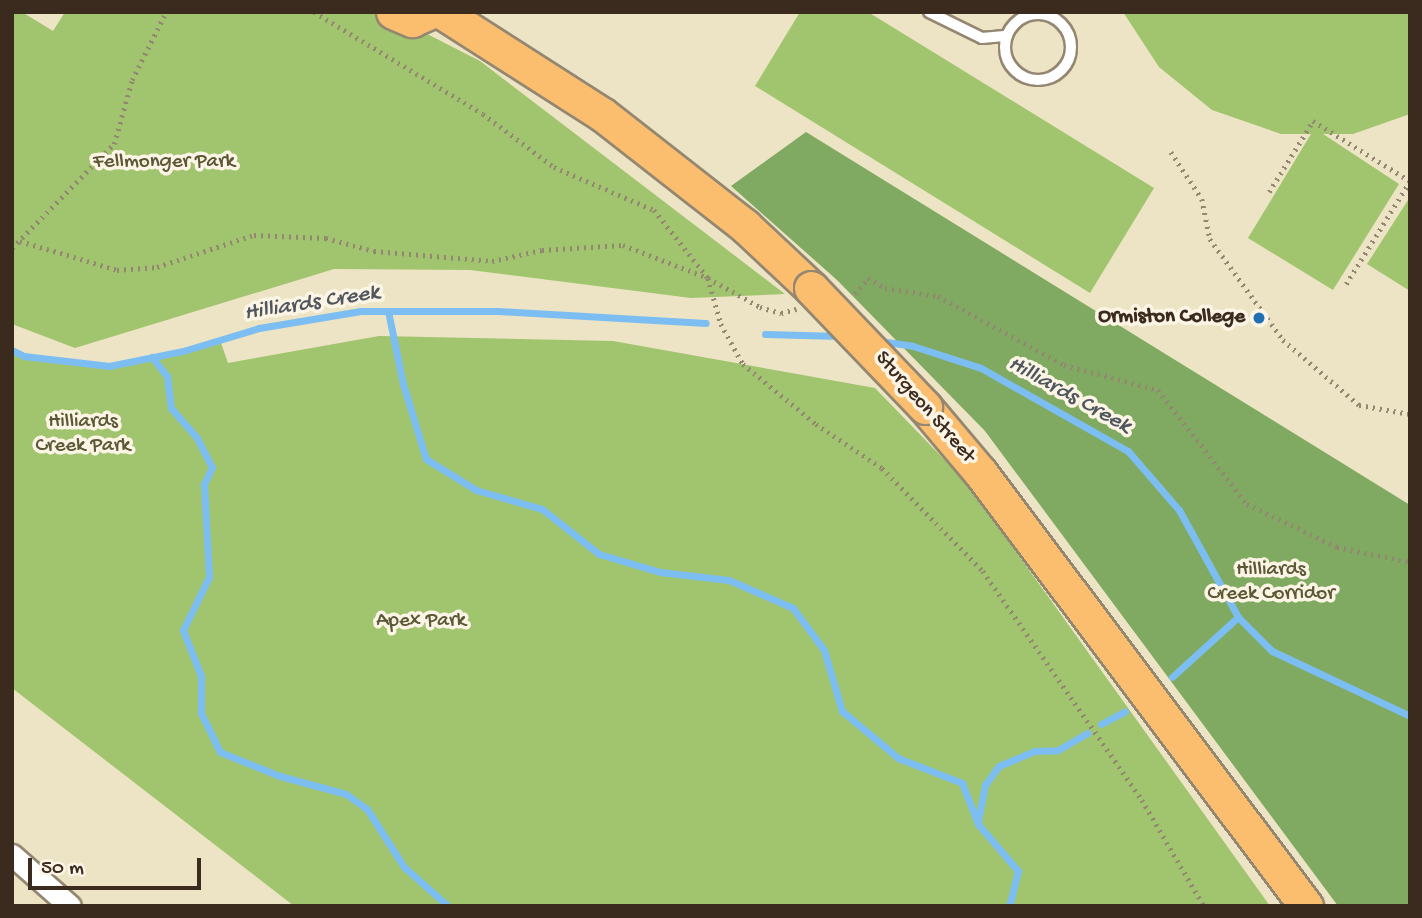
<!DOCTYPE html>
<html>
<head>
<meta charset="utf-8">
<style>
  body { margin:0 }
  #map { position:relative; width:1422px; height:918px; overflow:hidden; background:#ece4c4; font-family:"Gochi Hand",sans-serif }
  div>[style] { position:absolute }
  .green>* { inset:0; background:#a1c46e }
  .forest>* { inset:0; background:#80aa61 }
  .stream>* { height:7px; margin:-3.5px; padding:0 3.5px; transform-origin:3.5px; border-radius:3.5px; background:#7dbef2 }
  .path>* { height:4.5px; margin-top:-2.25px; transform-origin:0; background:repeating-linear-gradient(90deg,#948771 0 2px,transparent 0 7px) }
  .roads { filter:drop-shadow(2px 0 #948771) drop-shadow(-2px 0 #948771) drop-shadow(0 2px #948771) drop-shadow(0 -2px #948771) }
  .lane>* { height:10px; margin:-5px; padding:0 5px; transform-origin:5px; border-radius:5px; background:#fff }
  .lane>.ring { margin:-5px; padding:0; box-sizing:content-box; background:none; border:10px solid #fff; border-radius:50% }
  .street>* { height:21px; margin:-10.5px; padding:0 10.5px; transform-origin:10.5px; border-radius:10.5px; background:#fff }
  .primary>* { height:33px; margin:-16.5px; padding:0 16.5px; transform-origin:16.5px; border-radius:16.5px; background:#fbbd6e }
  .bridges { filter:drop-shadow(2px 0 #948771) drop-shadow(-2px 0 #948771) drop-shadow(0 2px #948771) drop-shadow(0 -2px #948771) }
  .primary-bridge>* { height:33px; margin:-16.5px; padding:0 16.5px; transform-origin:16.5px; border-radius:16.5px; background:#fbbd6e }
  .dots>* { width:19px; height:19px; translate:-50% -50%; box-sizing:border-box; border:4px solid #fcf5e5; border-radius:50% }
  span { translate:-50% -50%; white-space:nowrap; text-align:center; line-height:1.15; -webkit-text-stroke:7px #fcf5e5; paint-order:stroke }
  .park-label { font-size:21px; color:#5a5836 }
  .poi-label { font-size:21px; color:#3b2a1e; font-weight:700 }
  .right { translate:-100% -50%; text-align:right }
  .street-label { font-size:21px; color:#3b2a1e }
  .water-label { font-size:23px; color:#4f565e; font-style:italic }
  .frame { position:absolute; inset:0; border:14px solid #3b2a1e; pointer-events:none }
  .scale { position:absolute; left:28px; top:858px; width:173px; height:32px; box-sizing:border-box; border:4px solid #3b2a1e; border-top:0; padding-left:9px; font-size:21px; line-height:24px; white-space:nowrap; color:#3b2a1e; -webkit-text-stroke:5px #fcf5e5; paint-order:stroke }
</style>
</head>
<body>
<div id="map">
  <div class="green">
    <i style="clip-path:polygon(12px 12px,22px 12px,53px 31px,65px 12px,384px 12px,480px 61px,785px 294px,691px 298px,470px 270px,334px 269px,75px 348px,12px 324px)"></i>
    <i style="clip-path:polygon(800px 12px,868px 12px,1154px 188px,1090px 293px,755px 86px)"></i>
    <i style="clip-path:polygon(1123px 12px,1410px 12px,1410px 114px,1353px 134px,1323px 134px,1399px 184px,1333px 290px,1248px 238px,1311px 134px,1281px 134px,1212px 110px,1159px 67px)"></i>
    <i style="clip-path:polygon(1410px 197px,1410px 291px,1367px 264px)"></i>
    <i style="clip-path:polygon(379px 336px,613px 341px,875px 388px,966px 482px,1270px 906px,294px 906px,12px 688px,12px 350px,24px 356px,109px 366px,220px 340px,228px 363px)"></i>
  </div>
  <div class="forest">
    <i style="clip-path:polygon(806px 132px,1410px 505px,1410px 906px,1338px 906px,985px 431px,837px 280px,731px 186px)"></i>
  </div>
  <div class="stream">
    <i style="left:388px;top:311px;width:75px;rotate:78.4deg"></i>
    <i style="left:403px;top:384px;width:78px;rotate:73deg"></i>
    <i style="left:426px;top:459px;width:59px;rotate:31.8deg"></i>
    <i style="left:476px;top:490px;width:69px;rotate:16.1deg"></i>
    <i style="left:542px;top:509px;width:73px;rotate:38.3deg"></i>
    <i style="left:599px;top:554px;width:64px;rotate:16.4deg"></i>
    <i style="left:660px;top:572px;width:69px;rotate:6.6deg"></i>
    <i style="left:729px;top:580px;width:70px;rotate:23.6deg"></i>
    <i style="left:793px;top:608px;width:52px;rotate:53.6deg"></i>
    <i style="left:824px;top:650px;width:64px;rotate:73.6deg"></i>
    <i style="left:842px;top:711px;width:73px;rotate:40deg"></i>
    <i style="left:898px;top:758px;width:69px;rotate:21.3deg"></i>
    <i style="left:962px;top:783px;width:44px;rotate:68.7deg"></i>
    <i style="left:978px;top:824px;width:62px;rotate:49.6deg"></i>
    <i style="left:1018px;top:871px;width:36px;rotate:104deg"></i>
    <i style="left:765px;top:334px;width:75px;rotate:1.5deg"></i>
    <i style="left:879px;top:341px;width:34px;rotate:8deg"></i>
    <i style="left:913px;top:346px;width:71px;rotate:17.9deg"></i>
    <i style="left:981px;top:368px;width:169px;rotate:29.5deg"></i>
    <i style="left:1128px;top:451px;width:78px;rotate:49.2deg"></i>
    <i style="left:1179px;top:510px;width:122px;rotate:61.1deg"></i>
    <i style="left:1238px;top:617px;width:48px;rotate:45deg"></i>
    <i style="left:1272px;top:651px;width:153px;rotate:25.2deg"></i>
    <i style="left:12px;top:350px;width:13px;rotate:27deg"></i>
    <i style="left:24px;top:356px;width:86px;rotate:6.7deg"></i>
    <i style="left:109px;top:366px;width:76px;rotate:-11.5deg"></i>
    <i style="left:183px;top:351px;width:79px;rotate:-16.8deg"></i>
    <i style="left:259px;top:328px;width:103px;rotate:-9.5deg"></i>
    <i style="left:361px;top:311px;width:137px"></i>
    <i style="left:498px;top:311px;width:208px;rotate:3.3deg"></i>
    <i style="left:152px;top:357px;width:24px;rotate:52deg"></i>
    <i style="left:167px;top:376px;width:32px;rotate:83deg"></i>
    <i style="left:171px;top:408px;width:40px;rotate:49deg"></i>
    <i style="left:197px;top:438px;width:33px;rotate:63deg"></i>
    <i style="left:212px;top:467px;width:19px;rotate:115deg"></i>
    <i style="left:204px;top:484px;width:93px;rotate:86.9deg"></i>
    <i style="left:209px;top:577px;width:59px;rotate:116.1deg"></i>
    <i style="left:183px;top:630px;width:49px;rotate:68.6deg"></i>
    <i style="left:201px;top:676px;width:37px;rotate:90deg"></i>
    <i style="left:201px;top:713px;width:43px;rotate:64deg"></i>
    <i style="left:220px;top:752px;width:65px;rotate:21.8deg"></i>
    <i style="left:280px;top:776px;width:68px;rotate:15.3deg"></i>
    <i style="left:346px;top:794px;width:26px;rotate:36deg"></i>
    <i style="left:367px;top:809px;width:69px;rotate:57.5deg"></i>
    <i style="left:404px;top:867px;width:59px;rotate:41.6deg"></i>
    <i style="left:1172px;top:677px;width:89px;rotate:-42.3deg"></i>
    <i style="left:1101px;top:724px;width:27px;rotate:-28deg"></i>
    <i style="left:978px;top:821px;width:37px;rotate:-79deg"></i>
    <i style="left:985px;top:785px;width:24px;rotate:-54deg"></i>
    <i style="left:999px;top:766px;width:39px;rotate:-23deg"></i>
    <i style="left:1035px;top:751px;width:23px;rotate:-2deg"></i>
    <i style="left:1058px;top:750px;width:34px;rotate:-30deg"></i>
  </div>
  <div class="path">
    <i style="left:314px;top:12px;width:197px;rotate:31.1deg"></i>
    <i style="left:483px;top:114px;width:89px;rotate:36.7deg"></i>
    <i style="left:554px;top:167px;width:109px;rotate:23.3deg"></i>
    <i style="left:654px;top:210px;width:87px;rotate:51.5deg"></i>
    <i style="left:708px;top:278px;width:48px;rotate:74.2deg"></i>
    <i style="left:721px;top:324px;width:46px;rotate:61.2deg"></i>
    <i style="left:743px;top:364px;width:94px;rotate:39.4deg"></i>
    <i style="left:816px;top:424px;width:79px;rotate:33.7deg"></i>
    <i style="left:882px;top:468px;width:144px;rotate:45.6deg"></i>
    <i style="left:983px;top:571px;width:279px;rotate:55.2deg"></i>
    <i style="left:1142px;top:800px;width:123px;rotate:59.7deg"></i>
    <i style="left:1171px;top:152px;width:56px;rotate:56.6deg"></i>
    <i style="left:1202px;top:199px;width:41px;rotate:78.7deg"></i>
    <i style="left:1210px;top:239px;width:125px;rotate:54.1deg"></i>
    <i style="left:1283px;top:340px;width:100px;rotate:40.5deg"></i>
    <i style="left:1359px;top:405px;width:52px;rotate:10deg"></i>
    <i style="left:1269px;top:192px;width:84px;rotate:-58.2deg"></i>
    <i style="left:1313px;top:121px;width:114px;rotate:31.7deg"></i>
    <i style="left:20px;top:241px;width:101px;rotate:16.6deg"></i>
    <i style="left:117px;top:270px;width:40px;rotate:-4.3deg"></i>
    <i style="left:157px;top:267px;width:102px;rotate:-18.3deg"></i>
    <i style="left:254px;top:235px;width:72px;rotate:2.4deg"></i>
    <i style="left:326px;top:238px;width:50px;rotate:15.2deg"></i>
    <i style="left:374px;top:251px;width:118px;rotate:4.8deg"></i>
    <i style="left:492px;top:261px;width:51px;rotate:-12.4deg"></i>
    <i style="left:542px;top:250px;width:81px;rotate:-3.5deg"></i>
    <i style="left:623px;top:245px;width:91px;rotate:21.2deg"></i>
    <i style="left:708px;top:278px;width:60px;rotate:29.1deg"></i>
    <i style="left:760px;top:307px;width:22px;rotate:16deg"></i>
    <i style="left:781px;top:313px;width:16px;rotate:-15deg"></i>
    <i style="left:12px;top:248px;width:146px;rotate:-45.6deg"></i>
    <i style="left:114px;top:144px;width:66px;rotate:-74.3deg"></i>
    <i style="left:132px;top:80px;width:76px;rotate:-63.4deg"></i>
    <i style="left:1346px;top:284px;width:121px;rotate:-58.1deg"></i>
    <i style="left:855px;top:294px;width:21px;rotate:-51deg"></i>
    <i style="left:868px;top:278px;width:20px;rotate:30deg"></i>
    <i style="left:885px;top:288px;width:54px;rotate:8.6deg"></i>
    <i style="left:938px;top:296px;width:144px;rotate:28.7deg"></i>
    <i style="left:1064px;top:365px;width:97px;rotate:14.9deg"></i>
    <i style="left:1158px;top:390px;width:145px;rotate:52deg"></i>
    <i style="left:1247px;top:504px;width:100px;rotate:25.5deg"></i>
    <i style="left:1337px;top:547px;width:75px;rotate:11.6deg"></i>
  </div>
  <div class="roads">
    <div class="lane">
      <i style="left:929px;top:12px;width:59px;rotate:26.1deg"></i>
      <i style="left:982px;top:38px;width:25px;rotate:-5deg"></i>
      <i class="ring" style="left:1005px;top:14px;width:56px;height:56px"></i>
    </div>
    <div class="street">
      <i style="left:12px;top:855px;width:77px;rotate:41.3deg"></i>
    </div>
    <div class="primary">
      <i style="left:393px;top:12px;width:21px;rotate:23deg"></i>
      <i style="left:412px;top:20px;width:20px;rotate:-24deg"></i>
      <i style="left:442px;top:12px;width:191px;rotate:32.6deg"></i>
      <i style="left:603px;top:115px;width:180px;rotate:38deg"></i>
      <i style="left:745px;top:226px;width:91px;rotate:43.2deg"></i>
      <i style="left:925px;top:407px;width:85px;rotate:49.8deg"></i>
      <i style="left:980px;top:472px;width:543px;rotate:53.09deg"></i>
    </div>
  </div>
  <div class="bridges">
    <div class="primary-bridge">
      <i style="left:811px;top:288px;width:165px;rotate:46.2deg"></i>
    </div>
  </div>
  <div class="dots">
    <i style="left:1259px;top:318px;background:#1f6fb2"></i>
  </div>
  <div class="park-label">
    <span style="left:164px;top:163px">Fellmonger Park</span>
    <span style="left:83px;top:435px">Hilliards<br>Creek Park</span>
    <span style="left:1271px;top:583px">Hilliards<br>Creek Corridor</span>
    <span style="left:421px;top:622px">Apex Park</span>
  </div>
  <div class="poi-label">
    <span class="right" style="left:1245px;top:318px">Ormiston College</span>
  </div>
  <div class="street-label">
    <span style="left:924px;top:408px;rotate:49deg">Sturgeon Street</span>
  </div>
  <div class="water-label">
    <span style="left:312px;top:304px;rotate:-9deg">Hilliards Creek</span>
    <span style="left:1069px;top:396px;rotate:29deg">Hilliards Creek</span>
  </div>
  <div class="frame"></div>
  <div class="scale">50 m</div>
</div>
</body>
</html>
